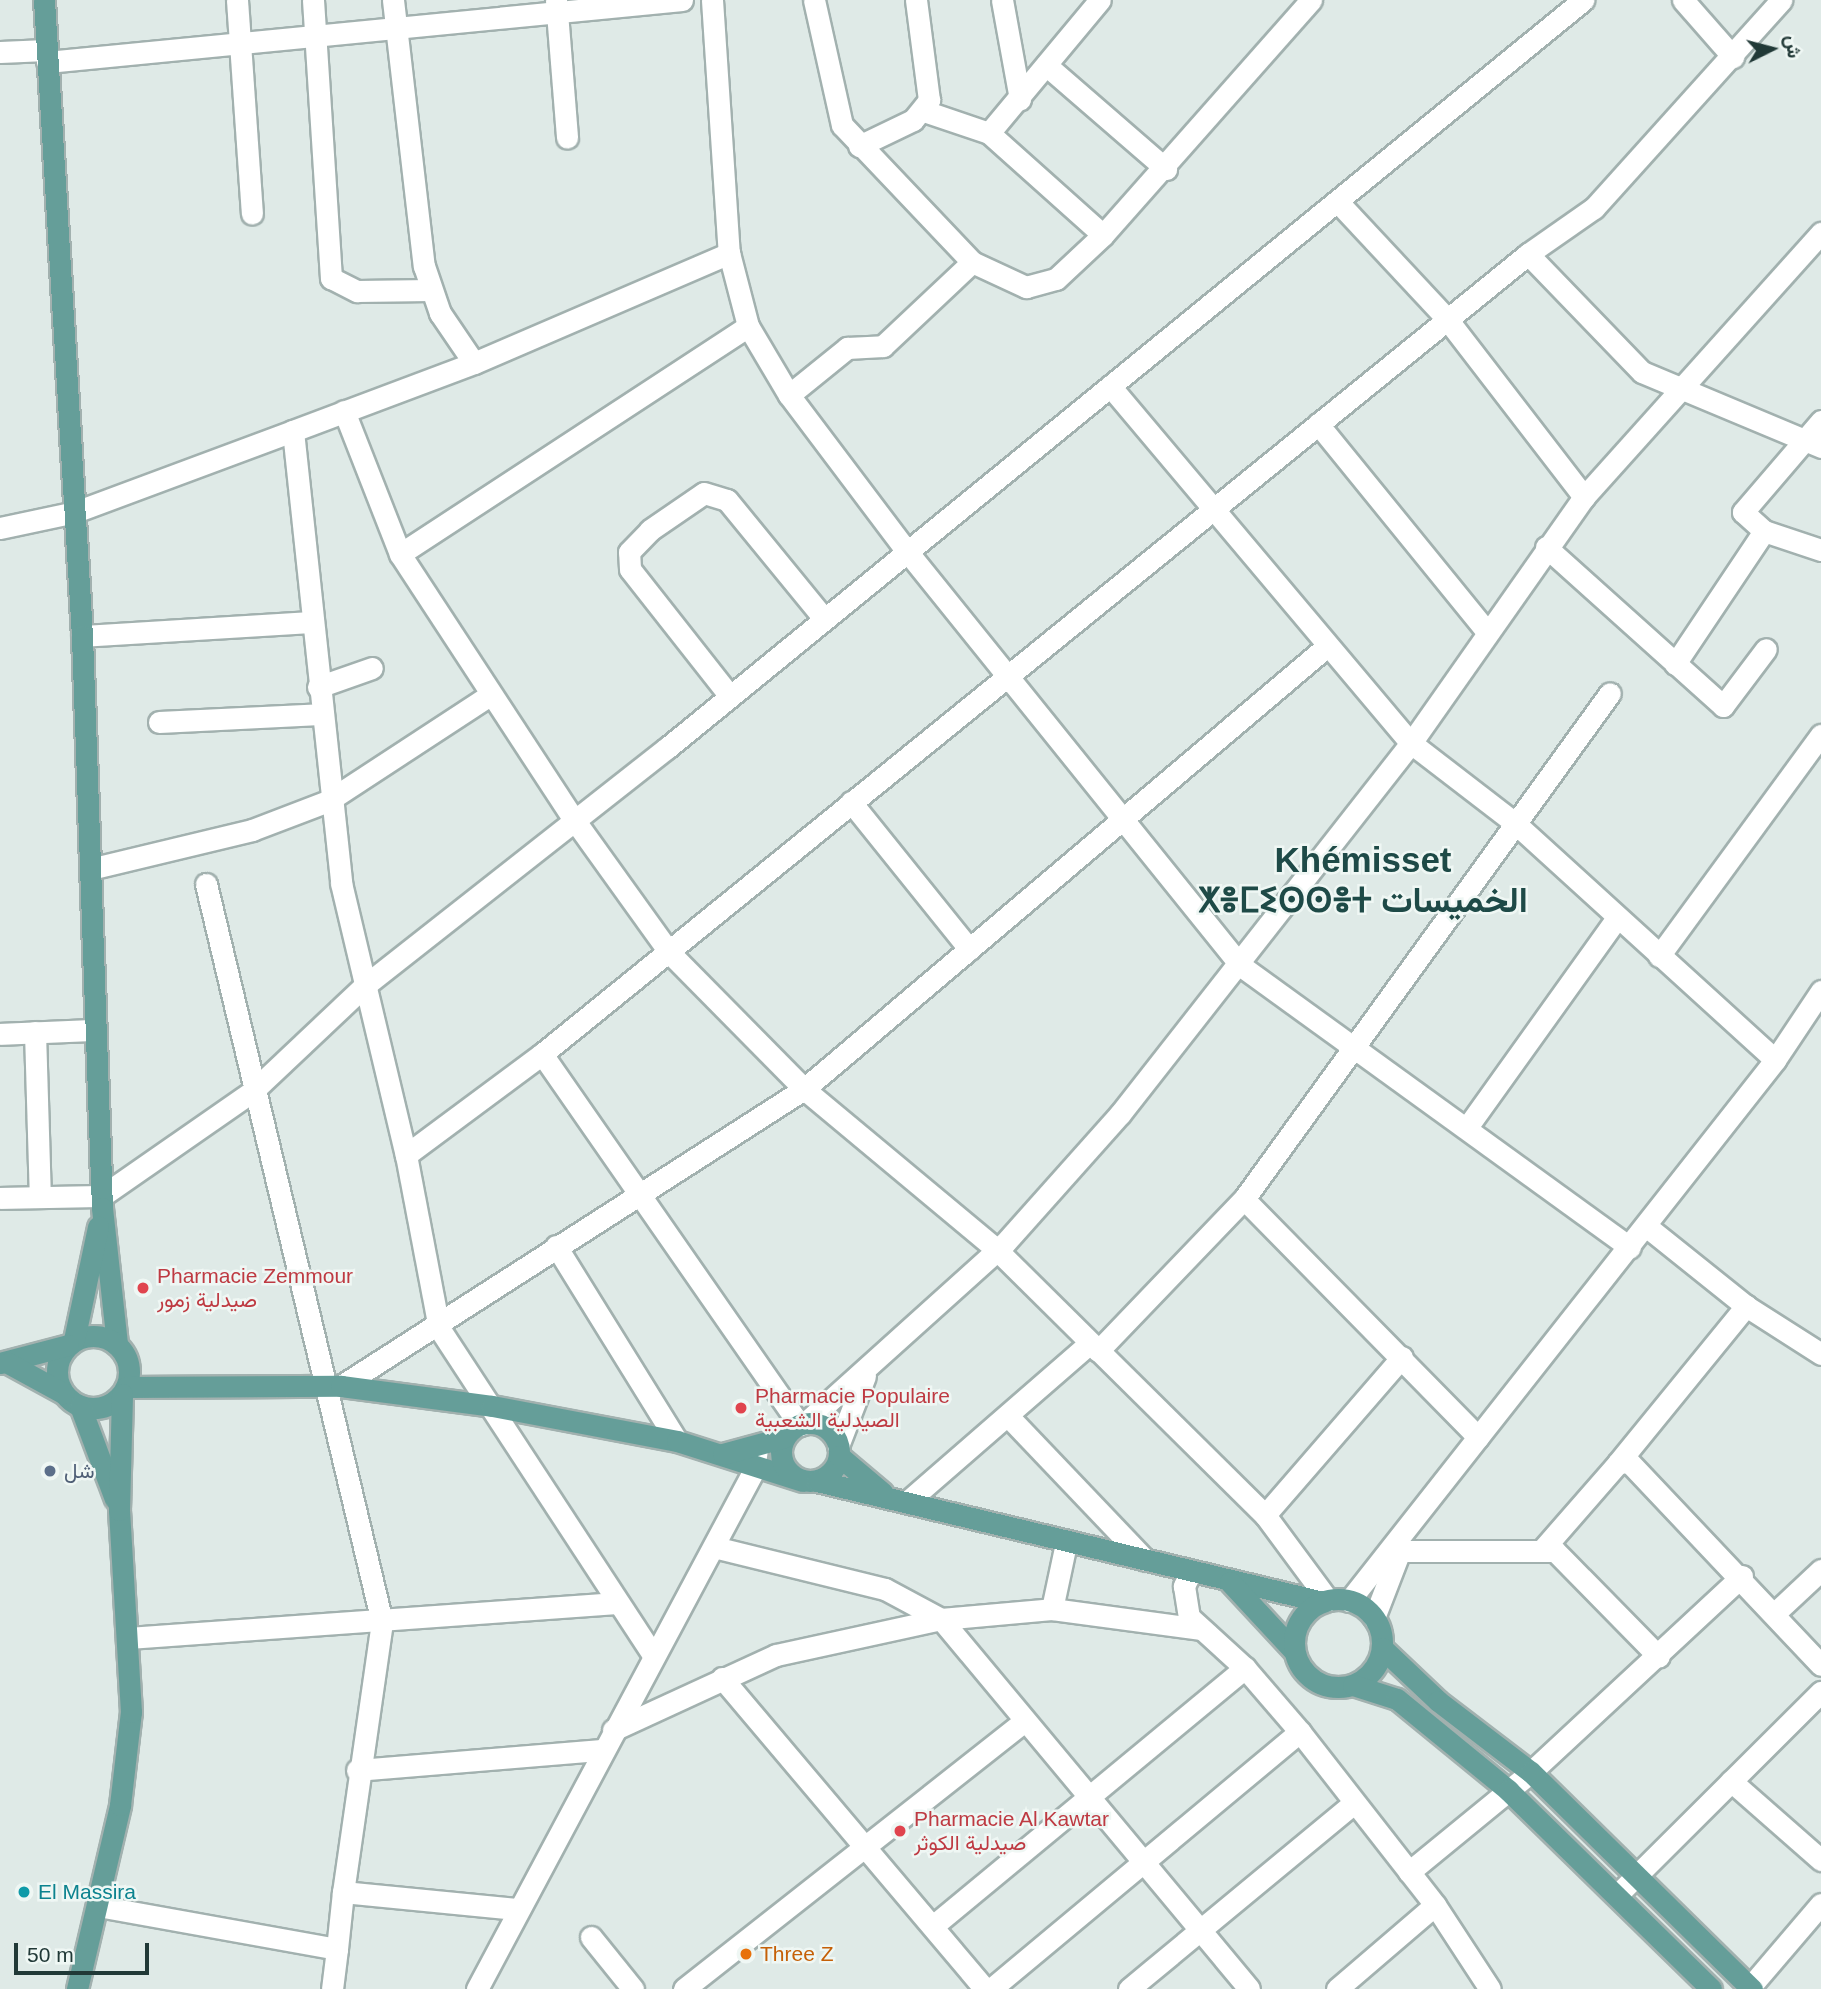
<!DOCTYPE html>
<html>
<head>
<meta charset="utf-8">
<style>
  body { margin:0 }
  #map { position:relative; width:1821px; height:1989px; overflow:hidden; background:#dfeae7; font-family:Arial,Vazirmatn,"Noto Sans Tifinagh",sans-serif }
  div>[style] { position:absolute }
  .roads { filter:drop-shadow(2px 0 #a2b1af) drop-shadow(-2px 0 #a2b1af) drop-shadow(0 2px #a2b1af) drop-shadow(0 -2px #a2b1af) }
  .minor>* { height:21px; margin:-10.5px; padding:0 10.5px; transform-origin:10.5px; border-radius:10.5px; background:#fff }
  .major>* { height:21px; margin:-10.5px; padding:0 10.5px; transform-origin:10.5px; border-radius:10.5px; background:#659e99 }
  .major>.ring { margin:-10.5px; padding:0; box-sizing:content-box; background:none; border:21px solid #659e99; border-radius:50% }
  .dots>* { width:19px; height:19px; translate:-50% -50%; box-sizing:border-box; border:4px solid #eff7f4; border-radius:50% }
  span { translate:-50% -50%; white-space:nowrap; text-align:center; line-height:1.15; -webkit-text-stroke:5px #eff7f4; paint-order:stroke }
  .health-label { font-size:21px; color:#be3a42 }
  .left { translate:0 -50%; text-align:left }
  .service-label { font-size:21px; color:#4e5e75 }
  .culture-label { font-size:21px; color:#0d838f }
  .food-label { font-size:21px; color:#c56008 }
  .town-label { font-size:35px; color:#1e4a47; font-weight:700 }
  .north { position:absolute; left:1737px; top:14px; width:70px; height:70px; -webkit-text-stroke:5px #eff7f4; paint-order:stroke; rotate:84deg; font-size:19px; font-weight:700; line-height:28px; text-align:center; color:#213937 }
  .north::after { content:''; display:block; margin:auto; width:24px; height:32px; background:#213937; clip-path:polygon(50% 0,100% 100%,50% 72%,0 100%) }
  .scale { position:absolute; left:14px; top:1943px; width:135px; height:32px; box-sizing:border-box; border:4px solid #213937; border-top:0; padding-left:9px; font-size:21px; line-height:24px; white-space:nowrap; color:#213937; -webkit-text-stroke:5px #eff7f4; paint-order:stroke }
</style>
</head>
<body>
<div id="map">
  <div class="roads">
    <div class="minor">
      <i style="left:237px;top:0;width:214px;rotate:86deg"></i>
      <i style="left:313px;top:0;width:279px;rotate:86.3deg"></i>
      <i style="left:331px;top:278px;width:29px;rotate:27deg"></i>
      <i style="left:357px;top:291px;width:74px;rotate:-0.8deg"></i>
      <i style="left:393px;top:0;width:268px;rotate:83.4deg"></i>
      <i style="left:424px;top:266px;width:50px;rotate:71.2deg"></i>
      <i style="left:440px;top:313px;width:60px;rotate:55.8deg"></i>
      <i style="left:556px;top:0;width:138px;rotate:85.4deg"></i>
      <i style="left:712px;top:0;width:254px;rotate:86.2deg"></i>
      <i style="left:729px;top:253px;width:75px;rotate:75.4deg"></i>
      <i style="left:748px;top:326px;width:80px;rotate:59.3deg"></i>
      <i style="left:789px;top:395px;width:194px;rotate:53deg"></i>
      <i style="left:906px;top:550px;width:534px;rotate:51.16deg"></i>
      <i style="left:1241px;top:966px;width:480px;rotate:35.9deg"></i>
      <i style="left:814px;top:0;width:128px;rotate:77.4deg"></i>
      <i style="left:842px;top:125px;width:189px;rotate:46.5deg"></i>
      <i style="left:972px;top:262px;width:60px;rotate:24.8deg"></i>
      <i style="left:1026px;top:287px;width:31px;rotate:-15deg"></i>
      <i style="left:1056px;top:279px;width:64px;rotate:-43.1deg"></i>
      <i style="left:1103px;top:235px;width:314px;rotate:-48.5deg"></i>
      <i style="left:1002px;top:0;width:101px;rotate:79.7deg"></i>
      <i style="left:1683px;top:0;width:76px;rotate:48.7deg"></i>
      <i style="left:0;top:52px;width:46px;rotate:-2.5deg"></i>
      <i style="left:47px;top:62px;width:638px;rotate:-5.58deg"></i>
      <i style="left:1046px;top:65px;width:159px;rotate:40.9deg"></i>
      <i style="left:924px;top:111px;width:69px;rotate:18.7deg"></i>
      <i style="left:989px;top:133px;width:153px;rotate:41.8deg"></i>
      <i style="left:989px;top:133px;width:173px;rotate:-50.2deg"></i>
      <i style="left:859px;top:146px;width:60px;rotate:-25.7deg"></i>
      <i style="left:913px;top:120px;width:26px;rotate:-51deg"></i>
      <i style="left:929px;top:100px;width:101px;rotate:-97.4deg"></i>
      <i style="left:1338px;top:202px;width:160px;rotate:47deg"></i>
      <i style="left:1447px;top:319px;width:225px;rotate:52.4deg"></i>
      <i style="left:1528px;top:254px;width:164px;rotate:46deg"></i>
      <i style="left:1642px;top:372px;width:194px;rotate:22.7deg"></i>
      <i style="left:1110px;top:386px;width:467px;rotate:49.9deg"></i>
      <i style="left:1411px;top:743px;width:133px;rotate:37.6deg"></i>
      <i style="left:1516px;top:824px;width:350px;rotate:42.3deg"></i>
      <i style="left:789px;top:395px;width:75px;rotate:-39deg"></i>
      <i style="left:847px;top:348px;width:36px;rotate:-3deg"></i>
      <i style="left:883px;top:346px;width:122px;rotate:-43.3deg"></i>
      <i style="left:344px;top:411px;width:154px;rotate:68.6deg"></i>
      <i style="left:400px;top:554px;width:319px;rotate:56.8deg"></i>
      <i style="left:575px;top:821px;width:161px;rotate:54.3deg"></i>
      <i style="left:669px;top:952px;width:192px;rotate:45.4deg"></i>
      <i style="left:804px;top:1089px;width:251px;rotate:39.8deg"></i>
      <i style="left:997px;top:1250px;width:377px;rotate:44.7deg"></i>
      <i style="left:1265px;top:1515px;width:106px;rotate:53.5deg"></i>
      <i style="left:1821px;top:421px;width:120px;rotate:130.6deg"></i>
      <i style="left:1743px;top:512px;width:28px;rotate:42deg"></i>
      <i style="left:1764px;top:531px;width:60px;rotate:18.4deg"></i>
      <i style="left:1318px;top:424px;width:268px;rotate:50.9deg"></i>
      <i style="left:293px;top:431px;width:455px;rotate:83.9deg"></i>
      <i style="left:341px;top:883px;width:280px;rotate:76.6deg"></i>
      <i style="left:406px;top:1155px;width:176px;rotate:79.2deg"></i>
      <i style="left:439px;top:1328px;width:392px;rotate:56.8deg"></i>
      <i style="left:0;top:528px;width:77px;rotate:-12deg"></i>
      <i style="left:75px;top:512px;width:233px;rotate:-20.4deg"></i>
      <i style="left:293px;top:431px;width:193px;rotate:-20.6deg"></i>
      <i style="left:474px;top:363px;width:278px;rotate:-23.3deg"></i>
      <i style="left:1546px;top:547px;width:238px;rotate:41.9deg"></i>
      <i style="left:1723px;top:706px;width:71px;rotate:-53deg"></i>
      <i style="left:400px;top:554px;width:416px;rotate:-33.2deg"></i>
      <i style="left:82px;top:636px;width:227px;rotate:-3.5deg"></i>
      <i style="left:1675px;top:664px;width:160px;rotate:-56.2deg"></i>
      <i style="left:318px;top:687px;width:57px;rotate:-19.4deg"></i>
      <i style="left:729px;top:695px;width:160px;rotate:-128.2deg"></i>
      <i style="left:630px;top:569px;width:17px;rotate:-93deg"></i>
      <i style="left:629px;top:552px;width:30px;rotate:-46deg"></i>
      <i style="left:650px;top:530px;width:65px;rotate:-34.4deg"></i>
      <i style="left:704px;top:493px;width:24px;rotate:17deg"></i>
      <i style="left:727px;top:500px;width:150px;rotate:50.7deg"></i>
      <i style="left:159px;top:722px;width:161px;rotate:-2.8deg"></i>
      <i style="left:851px;top:802px;width:189px;rotate:51.2deg"></i>
      <i style="left:90px;top:869px;width:167px;rotate:-13.5deg"></i>
      <i style="left:252px;top:830px;width:81px;rotate:-20.9deg"></i>
      <i style="left:328px;top:801px;width:194px;rotate:-33.2deg"></i>
      <i style="left:206px;top:884px;width:759px;rotate:76.59deg"></i>
      <i style="left:382px;top:1622px;width:273px;rotate:98.2deg"></i>
      <i style="left:1659px;top:956px;width:274px;rotate:-53.8deg"></i>
      <i style="left:35px;top:1032px;width:165px;rotate:88.3deg"></i>
      <i style="left:0;top:1034px;width:93px;rotate:-2.5deg"></i>
      <i style="left:542px;top:1054px;width:452px;rotate:55.2deg"></i>
      <i style="left:1468px;top:1126px;width:254px;rotate:-54.4deg"></i>
      <i style="left:406px;top:1155px;width:169px;rotate:-36.6deg"></i>
      <i style="left:542px;top:1054px;width:1270px;rotate:-39.05deg"></i>
      <i style="left:1528px;top:254px;width:80px;rotate:-34.9deg"></i>
      <i style="left:1594px;top:208px;width:280px;rotate:-48deg"></i>
      <i style="left:0;top:1198px;width:102px;rotate:-1.1deg"></i>
      <i style="left:102px;top:1196px;width:184px;rotate:-34.8deg"></i>
      <i style="left:253px;top:1091px;width:151px;rotate:-43.4deg"></i>
      <i style="left:363px;top:987px;width:387px;rotate:-38.2deg"></i>
      <i style="left:667px;top:748px;width:1183px;rotate:-39.23deg"></i>
      <i style="left:1244px;top:1199px;width:334px;rotate:45.5deg"></i>
      <i style="left:1646px;top:1226px;width:128px;rotate:38.7deg"></i>
      <i style="left:1746px;top:1306px;width:89px;rotate:32.6deg"></i>
      <i style="left:556px;top:1246px;width:229px;rotate:58.2deg"></i>
      <i style="left:1098px;top:1351px;width:211px;rotate:-46.2deg"></i>
      <i style="left:1244px;top:1199px;width:624px;rotate:-54.12deg"></i>
      <i style="left:341px;top:1386px;width:550px;rotate:-32.68deg"></i>
      <i style="left:804px;top:1089px;width:684px;rotate:-40.26deg"></i>
      <i style="left:1009px;top:1417px;width:197px;rotate:46.4deg"></i>
      <i style="left:804px;top:1424px;width:270px;rotate:-42deg"></i>
      <i style="left:1005px;top:1243px;width:173px;rotate:-48.3deg"></i>
      <i style="left:1120px;top:1114px;width:472px;rotate:-51.9deg"></i>
      <i style="left:1411px;top:743px;width:301px;rotate:-54.9deg"></i>
      <i style="left:1584px;top:497px;width:355px;rotate:-48.1deg"></i>
      <i style="left:838px;top:1446px;width:75px;rotate:-68.9deg"></i>
      <i style="left:1618px;top:1463px;width:203px;rotate:-50.8deg"></i>
      <i style="left:907px;top:1502px;width:242px;rotate:-41deg"></i>
      <i style="left:1265px;top:1515px;width:209px;rotate:-49.1deg"></i>
      <i style="left:714px;top:1547px;width:176px;rotate:13.8deg"></i>
      <i style="left:885px;top:1589px;width:64px;rotate:28.2deg"></i>
      <i style="left:941px;top:1619px;width:481px;rotate:50.2deg"></i>
      <i style="left:1543px;top:1549px;width:114px;rotate:-48.9deg"></i>
      <i style="left:1618px;top:1463px;width:11px;rotate:-5deg"></i>
      <i style="left:1629px;top:1462px;width:279px;rotate:46.6deg"></i>
      <i style="left:1393px;top:1551px;width:162px"></i>
      <i style="left:1555px;top:1551px;width:148px;rotate:45.5deg"></i>
      <i style="left:1191px;top:1572px;width:16px;rotate:117deg"></i>
      <i style="left:1184px;top:1586px;width:31px;rotate:81deg"></i>
      <i style="left:1189px;top:1617px;width:76px;rotate:42.3deg"></i>
      <i style="left:1245px;top:1668px;width:84px;rotate:49.3deg"></i>
      <i style="left:1300px;top:1732px;width:219px;rotate:52deg"></i>
      <i style="left:1435px;top:1905px;width:100px;rotate:56.8deg"></i>
      <i style="left:1349px;top:1601px;width:689px;rotate:-51.78deg"></i>
      <i style="left:1775px;top:1060px;width:83px;rotate:-56.3deg"></i>
      <i style="left:1052px;top:1609px;width:67px;rotate:-78deg"></i>
      <i style="left:1775px;top:1613px;width:63px;rotate:-43.1deg"></i>
      <i style="left:1374px;top:1618px;width:75px;rotate:-68.9deg"></i>
      <i style="left:128px;top:1638px;width:490px;rotate:-4.1deg"></i>
      <i style="left:722px;top:1678px;width:407px;rotate:49.8deg"></i>
      <i style="left:613px;top:1730px;width:179px;rotate:-24.7deg"></i>
      <i style="left:776px;top:1655px;width:169px;rotate:-12.3deg"></i>
      <i style="left:941px;top:1619px;width:111px;rotate:-5.1deg"></i>
      <i style="left:1052px;top:1609px;width:149px;rotate:7.7deg"></i>
      <i style="left:357px;top:1770px;width:244px;rotate:-4.7deg"></i>
      <i style="left:1731px;top:1781px;width:120px;rotate:41.3deg"></i>
      <i style="left:1409px;top:1872px;width:158px;rotate:-39.3deg"></i>
      <i style="left:1531px;top:1772px;width:288px;rotate:-42.9deg"></i>
      <i style="left:1617px;top:1895px;width:288px;rotate:-44.9deg"></i>
      <i style="left:98px;top:1906px;width:243px;rotate:10.2deg"></i>
      <i style="left:337px;top:1949px;width:40px;rotate:97.1deg"></i>
      <i style="left:933px;top:1926px;width:405px;rotate:-39.6deg"></i>
      <i style="left:591px;top:1937px;width:67px;rotate:51.1deg"></i>
      <i style="left:337px;top:1949px;width:57px;rotate:-84deg"></i>
      <i style="left:343px;top:1892px;width:174px;rotate:5.6deg"></i>
      <i style="left:1750px;top:1987px;width:109px;rotate:-49.5deg"></i>
      <i style="left:477px;top:1989px;width:588px;rotate:-61.91deg"></i>
      <i style="left:754px;top:1470px;width:22px;rotate:-82deg"></i>
      <i style="left:684px;top:1989px;width:430px;rotate:-38.2deg"></i>
      <i style="left:991px;top:1989px;width:402px;rotate:-39.8deg"></i>
      <i style="left:1129px;top:1989px;width:292px;rotate:-39.6deg"></i>
      <i style="left:1337px;top:1989px;width:129px;rotate:-40.6deg"></i>
    </div>
    <div class="major">
      <i style="left:44px;top:0;width:637px;rotate:86.58deg"></i>
      <i style="left:82px;top:636px;width:572px;rotate:88deg"></i>
      <i style="left:102px;top:1208px;width:137px;rotate:83.7deg"></i>
      <i class="ring" style="left:57px;top:1336px;width:51px;height:51px"></i>
      <i style="left:74px;top:1340px;width:116px;rotate:-78deg"></i>
      <i style="left:0;top:1363px;width:70px;rotate:-14.8deg"></i>
      <i style="left:8px;top:1363px;width:63px;rotate:28.6deg"></i>
      <i style="left:126px;top:1387px;width:215px;rotate:-0.3deg"></i>
      <i style="left:341px;top:1386px;width:152px;rotate:7.5deg"></i>
      <i style="left:492px;top:1406px;width:188px;rotate:10.7deg"></i>
      <i style="left:677px;top:1441px;width:131px;rotate:17.7deg"></i>
      <i style="left:80px;top:1406px;width:99px;rotate:69.4deg"></i>
      <i class="ring" style="left:781px;top:1423px;width:37px;height:37px"></i>
      <i style="left:723px;top:1454px;width:64px;rotate:-15.3deg"></i>
      <i style="left:839px;top:1456px;width:57px;rotate:40.1deg"></i>
      <i style="left:817px;top:1481px;width:520px;rotate:13.45deg"></i>
      <i style="left:1230px;top:1582px;width:94px;rotate:47.2deg"></i>
      <i class="ring" style="left:1294px;top:1599px;width:67px;height:67px"></i>
      <i style="left:1382px;top:1648px;width:77px;rotate:43.4deg"></i>
      <i style="left:1438px;top:1701px;width:117px;rotate:37.4deg"></i>
      <i style="left:1531px;top:1772px;width:310px;rotate:44.5deg"></i>
      <i style="left:1353px;top:1685px;width:46px;rotate:17.7deg"></i>
      <i style="left:1397px;top:1699px;width:144px;rotate:39.3deg"></i>
      <i style="left:1508px;top:1790px;width:284px;rotate:44.4deg"></i>
      <i style="left:77px;top:1989px;width:189px;rotate:-76.8deg"></i>
      <i style="left:120px;top:1805px;width:94px;rotate:-83.3deg"></i>
      <i style="left:131px;top:1712px;width:202px;rotate:-93.4deg"></i>
      <i style="left:119px;top:1510px;width:116px;rotate:-88.5deg"></i>
    </div>
  </div>
  <div class="dots">
    <i style="left:143px;top:1288px;background:#e0444e"></i>
    <i style="left:741px;top:1408px;background:#e0444e"></i>
    <i style="left:50px;top:1471px;background:#5c6f8a"></i>
    <i style="left:900px;top:1831px;background:#e0444e"></i>
    <i style="left:24px;top:1892px;background:#0f9aa8"></i>
    <i style="left:746px;top:1954px;background:#e8710a"></i>
  </div>
  <div class="health-label">
    <span class="left" style="left:157px;top:1288px">Pharmacie Zemmour<br>صيدلية زمور</span>
    <span class="left" style="left:755px;top:1408px">Pharmacie Populaire<br>الصيدلية الشعبية</span>
    <span class="left" style="left:914px;top:1831px">Pharmacie Al Kawtar<br>صيدلية الكوثر</span>
  </div>
  <div class="service-label">
    <span class="left" style="left:64px;top:1471px">شل</span>
  </div>
  <div class="culture-label">
    <span class="left" style="left:38px;top:1892px">El Massira</span>
  </div>
  <div class="food-label">
    <span class="left" style="left:760px;top:1954px">Three Z</span>
  </div>
  <div class="town-label">
    <span style="left:1363px;top:880px">Khémisset<br>ⵅⴻⵎⵉⵙⵙⴻⵜ الخميسات</span>
  </div>
  <div class="north">ش</div>
  <div class="scale">50 m</div>
</div>
</body>
</html>
